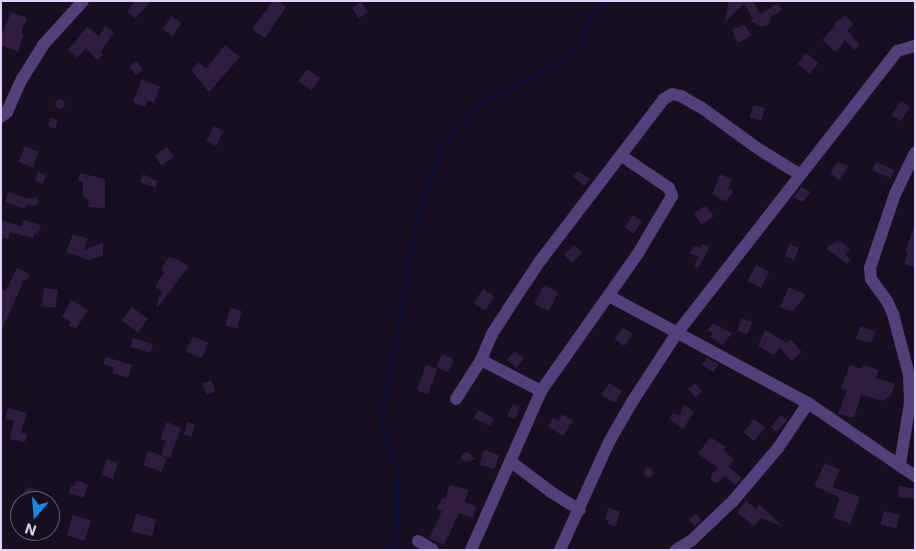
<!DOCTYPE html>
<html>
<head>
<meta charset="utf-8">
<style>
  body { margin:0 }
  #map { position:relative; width:916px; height:551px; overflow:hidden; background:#170f20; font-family:Inter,sans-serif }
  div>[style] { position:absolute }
  .stream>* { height:3px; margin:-1.5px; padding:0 1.5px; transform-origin:1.5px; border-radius:1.5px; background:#0d0f3a }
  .building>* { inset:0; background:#2f1c3f; transform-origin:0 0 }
  .round { border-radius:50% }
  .minor>* { height:12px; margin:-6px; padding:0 6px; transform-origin:6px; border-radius:6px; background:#543e7b }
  span { translate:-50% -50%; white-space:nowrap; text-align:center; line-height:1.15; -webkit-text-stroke:4.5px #170f20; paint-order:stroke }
  .frame { position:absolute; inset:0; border:2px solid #e4d1fb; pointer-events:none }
  .north { position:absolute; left:10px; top:491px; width:50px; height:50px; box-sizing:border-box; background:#170f20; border:1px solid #695d78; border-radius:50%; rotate:198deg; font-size:14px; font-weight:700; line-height:20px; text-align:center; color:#e4d1fb }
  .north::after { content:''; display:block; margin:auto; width:18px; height:22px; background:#138be5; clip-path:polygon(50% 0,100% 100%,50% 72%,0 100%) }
</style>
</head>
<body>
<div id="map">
  <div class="stream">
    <i style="left:391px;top:550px;width:24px;rotate:-75deg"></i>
    <i style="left:397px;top:527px;width:57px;rotate:-90deg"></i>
    <i style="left:397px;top:470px;width:48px;rotate:-110.7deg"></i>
    <i style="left:380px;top:425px;width:210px;rotate:-79.9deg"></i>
    <i style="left:417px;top:218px;width:77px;rotate:-71.1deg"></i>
    <i style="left:442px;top:145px;width:58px;rotate:-47.8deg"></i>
    <i style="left:481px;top:102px;width:34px;rotate:-24deg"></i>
    <i style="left:512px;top:88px;width:75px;rotate:-29.6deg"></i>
    <i style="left:577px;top:51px;width:45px;rotate:-70.3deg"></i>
    <i style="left:592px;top:9px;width:21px;rotate:-23deg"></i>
  </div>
  <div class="building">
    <i style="clip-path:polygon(135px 1px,151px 1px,135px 19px,127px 11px)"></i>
    <i style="clip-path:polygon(273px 1px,278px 1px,286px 7px,265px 38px,252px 29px)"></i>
    <i style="clip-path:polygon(729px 1px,753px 1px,760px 14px,778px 3px,782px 10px,771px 17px,768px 25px,762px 27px,750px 21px,753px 19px,744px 4px,725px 22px)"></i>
    <i style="left:361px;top:2px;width:12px;height:11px;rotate:55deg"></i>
    <i style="clip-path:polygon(11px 12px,27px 18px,21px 33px,24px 34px,18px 52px,1px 45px,1px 37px)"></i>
    <i style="clip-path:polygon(846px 15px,853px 25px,847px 30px,859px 45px,854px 50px,845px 40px,835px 52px,822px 40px,835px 26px,834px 24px)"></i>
    <i style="left:171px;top:16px;width:12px;height:16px;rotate:31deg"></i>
    <i style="clip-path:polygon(742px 25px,745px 25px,751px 36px,738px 43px,732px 30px)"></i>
    <i style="clip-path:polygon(105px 26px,114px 32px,101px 52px,103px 55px,96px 60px,86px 48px,77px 58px,68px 50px,87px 27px,99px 36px)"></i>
    <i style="clip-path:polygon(225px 45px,240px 57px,209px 92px,191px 70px,199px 62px,206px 69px)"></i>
    <i style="left:806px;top:53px;width:16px;height:14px;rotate:38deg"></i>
    <i style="left:137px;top:61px;width:11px;height:9px;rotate:56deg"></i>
    <i style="left:307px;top:69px;width:16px;height:15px;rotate:35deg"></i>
    <i style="clip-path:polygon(142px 79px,160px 87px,154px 103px,148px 100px,145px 107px,133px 102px)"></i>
    <i class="round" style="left:55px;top:99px;width:10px;height:10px"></i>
    <i style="left:901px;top:101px;width:11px;height:17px;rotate:34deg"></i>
    <i style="left:753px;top:105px;width:12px;height:13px;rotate:14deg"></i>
    <i style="left:50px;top:118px;width:8px;height:9px;rotate:14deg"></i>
    <i style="left:214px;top:126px;width:11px;height:17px;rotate:27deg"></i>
    <i style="left:25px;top:146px;width:15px;height:17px;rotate:23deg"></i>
    <i style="left:167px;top:147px;width:12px;height:15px;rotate:55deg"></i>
    <i style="clip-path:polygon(837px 162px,848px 166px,840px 180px,830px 174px)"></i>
    <i style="left:876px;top:162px;width:20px;height:9px;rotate:24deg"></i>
    <i style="clip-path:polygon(578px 171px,590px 179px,584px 186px,573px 177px)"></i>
    <i style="left:38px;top:172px;width:9px;height:9px;rotate:21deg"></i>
    <i style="clip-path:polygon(80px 173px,105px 179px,105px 208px,88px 207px,89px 199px,83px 197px,83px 182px,78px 181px)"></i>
    <i style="clip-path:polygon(143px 174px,157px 181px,156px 188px,140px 182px)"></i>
    <i style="clip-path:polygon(721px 174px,732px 180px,728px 188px,733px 191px,726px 202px,712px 194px)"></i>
    <i style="clip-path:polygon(801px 187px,811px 192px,803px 202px,793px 198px)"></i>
    <i style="clip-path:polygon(9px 192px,29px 199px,36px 197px,39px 203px,35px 206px,27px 204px,25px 209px,5px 202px)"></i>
    <i style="left:706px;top:205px;width:14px;height:15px;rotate:56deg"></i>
    <i style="left:633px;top:215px;width:11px;height:15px;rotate:34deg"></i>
    <i style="clip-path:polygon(1px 220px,21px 226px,23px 220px,41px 225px,38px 233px,35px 232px,33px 238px,10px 232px,8px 239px,1px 237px)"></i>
    <i style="clip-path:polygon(914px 228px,915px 228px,915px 267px,904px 264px,908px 252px,905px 251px)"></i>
    <i style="clip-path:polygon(73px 234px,88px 239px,84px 250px,103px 242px,103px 256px,89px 260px,66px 252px)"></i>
    <i style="clip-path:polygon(838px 240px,851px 250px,845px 254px,851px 260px,847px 264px,826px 248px)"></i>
    <i style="clip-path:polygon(702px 244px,710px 247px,698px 268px,694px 266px,698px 256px,689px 253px,694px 246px,701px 248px)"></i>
    <i style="left:790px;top:244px;width:10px;height:13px;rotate:24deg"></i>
    <i style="left:574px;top:245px;width:11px;height:14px;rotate:45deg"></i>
    <i style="clip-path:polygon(169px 256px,189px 266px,158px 307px,156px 306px,162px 291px,155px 287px,164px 272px,161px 270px)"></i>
    <i style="left:756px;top:265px;width:15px;height:18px;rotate:28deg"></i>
    <i style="clip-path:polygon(17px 268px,30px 274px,26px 281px,24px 280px,1px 332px,1px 289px,6px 291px)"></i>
    <i style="left:544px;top:285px;width:16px;height:21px;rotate:27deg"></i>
    <i style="clip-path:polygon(789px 287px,806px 295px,792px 312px,780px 307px)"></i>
    <i style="left:44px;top:288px;width:14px;height:18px;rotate:8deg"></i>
    <i style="left:483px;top:289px;width:14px;height:17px;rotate:34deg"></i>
    <i style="clip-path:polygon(71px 300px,88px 310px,76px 329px,69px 325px,71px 322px,62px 317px)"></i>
    <i style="left:132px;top:307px;width:20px;height:17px;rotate:37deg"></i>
    <i style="left:230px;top:308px;width:12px;height:18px;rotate:14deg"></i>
    <i style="left:742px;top:318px;width:11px;height:13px;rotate:22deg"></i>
    <i style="clip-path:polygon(713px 323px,732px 333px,723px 345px,710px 337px,713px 333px,708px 330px)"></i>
    <i style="clip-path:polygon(860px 326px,875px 332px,871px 343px,856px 339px)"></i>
    <i style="left:623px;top:327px;width:12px;height:15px;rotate:35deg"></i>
    <i style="clip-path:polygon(765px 330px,787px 343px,791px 340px,802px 352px,791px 361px,780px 348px,774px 355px,758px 346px)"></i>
    <i style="left:193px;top:336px;width:17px;height:17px;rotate:25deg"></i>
    <i style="left:133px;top:338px;width:21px;height:9px;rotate:17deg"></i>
    <i style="left:514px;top:351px;width:12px;height:12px;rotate:35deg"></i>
    <i style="left:442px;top:354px;width:13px;height:14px;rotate:23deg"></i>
    <i style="clip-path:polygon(106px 357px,132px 365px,128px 378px,112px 373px,114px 368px,103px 364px)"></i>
    <i style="clip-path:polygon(707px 358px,719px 364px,713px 372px,702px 365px)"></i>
    <i style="left:426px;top:365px;width:12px;height:27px;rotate:20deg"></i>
    <i style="clip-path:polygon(850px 365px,862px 369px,863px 365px,879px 370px,876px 378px,895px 384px,892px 393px,884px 401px,861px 395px,854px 418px,838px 414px,847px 390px,841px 388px)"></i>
    <i style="left:211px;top:380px;width:12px;height:10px;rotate:66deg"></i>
    <i style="left:609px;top:383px;width:15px;height:14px;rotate:32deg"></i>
    <i style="left:695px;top:383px;width:11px;height:9px;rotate:49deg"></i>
    <i style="clip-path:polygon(513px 404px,520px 408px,515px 419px,507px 416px)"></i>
    <i style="clip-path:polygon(684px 405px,694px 412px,683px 429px,669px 419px,673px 413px,679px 416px)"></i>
    <i style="clip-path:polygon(8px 408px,27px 413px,21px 433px,27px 434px,25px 442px,10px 439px,14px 421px,5px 419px)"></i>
    <i style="left:478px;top:410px;width:18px;height:9px;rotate:27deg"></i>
    <i style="clip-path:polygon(562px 414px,573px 421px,563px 436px,548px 426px,553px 418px,558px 421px)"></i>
    <i style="left:781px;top:415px;width:8px;height:16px;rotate:40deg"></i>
    <i style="left:754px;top:419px;width:14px;height:17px;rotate:39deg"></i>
    <i style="clip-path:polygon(167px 422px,181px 428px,170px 458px,161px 455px,166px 441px,160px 439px)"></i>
    <i style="left:187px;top:422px;width:8px;height:13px;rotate:14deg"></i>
    <i style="clip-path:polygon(710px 437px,726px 447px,724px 450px,734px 460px,728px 466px,741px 478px,735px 485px,725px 476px,717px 483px,711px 480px,711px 475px,718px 468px,698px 454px)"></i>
    <i style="left:484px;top:450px;width:16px;height:15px;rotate:18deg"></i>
    <i style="left:148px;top:451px;width:20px;height:15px;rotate:20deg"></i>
    <i style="clip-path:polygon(464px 452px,469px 453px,475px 459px,467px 462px,463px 461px,461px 456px)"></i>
    <i style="left:107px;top:459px;width:12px;height:17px;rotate:20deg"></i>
    <i style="clip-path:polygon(825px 463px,840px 470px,832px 487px,860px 497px,850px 524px,833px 517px,840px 498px,814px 486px)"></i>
    <i class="round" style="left:643.5px;top:467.5px;width:9px;height:9px"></i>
    <i style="clip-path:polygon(76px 480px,88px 485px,84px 498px,69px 493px,71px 485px,74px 486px)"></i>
    <i style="clip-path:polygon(450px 485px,469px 490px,464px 502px,477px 507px,472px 518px,459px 513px,444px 545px,429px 538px,442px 511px,437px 509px,442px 497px,445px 498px)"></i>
    <i style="clip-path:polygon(899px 486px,915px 489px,915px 499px,898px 497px)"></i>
    <i style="clip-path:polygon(26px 487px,42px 491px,39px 501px,22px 501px)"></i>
    <i style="clip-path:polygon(746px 501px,756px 509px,759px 504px,782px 526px,761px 518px,754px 526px,737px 512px)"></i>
    <i style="clip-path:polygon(608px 508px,620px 511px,616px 526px,608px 524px,609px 520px,605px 520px)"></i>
    <i style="left:884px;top:511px;width:16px;height:14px;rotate:14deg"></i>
    <i style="left:136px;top:514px;width:21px;height:18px;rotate:14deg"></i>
    <i style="left:696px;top:514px;width:8px;height:9px;rotate:50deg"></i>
    <i style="left:73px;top:515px;width:19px;height:21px;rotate:18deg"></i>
  </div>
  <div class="minor">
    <i style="left:1px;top:117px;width:8px;rotate:-40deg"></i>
    <i style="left:7px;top:112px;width:36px;rotate:-66deg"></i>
    <i style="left:22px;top:79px;width:40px;rotate:-58deg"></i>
    <i style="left:43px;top:45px;width:59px;rotate:-47.7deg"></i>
    <i style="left:609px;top:296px;width:226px;rotate:28.3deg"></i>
    <i style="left:808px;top:403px;width:130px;rotate:34.3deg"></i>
    <i style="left:481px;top:360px;width:68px;rotate:27.3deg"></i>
    <i style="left:456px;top:399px;width:46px;rotate:-57.3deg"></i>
    <i style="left:481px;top:360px;width:28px;rotate:-67deg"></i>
    <i style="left:492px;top:334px;width:30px;rotate:-57deg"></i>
    <i style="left:508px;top:309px;width:58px;rotate:-56.3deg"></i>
    <i style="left:540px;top:261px;width:204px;rotate:-52.6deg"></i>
    <i style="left:664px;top:99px;width:9px;rotate:-32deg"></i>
    <i style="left:672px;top:94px;width:9px;rotate:13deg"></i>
    <i style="left:681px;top:96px;width:24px;rotate:30deg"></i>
    <i style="left:702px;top:108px;width:68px;rotate:36deg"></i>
    <i style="left:757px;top:148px;width:49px;rotate:31.8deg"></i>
    <i style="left:510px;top:461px;width:51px;rotate:37.1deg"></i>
    <i style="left:551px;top:492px;width:34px;rotate:32deg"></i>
    <i style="left:900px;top:464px;width:62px;rotate:-80.7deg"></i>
    <i style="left:910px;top:403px;width:28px;rotate:-92deg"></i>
    <i style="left:909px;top:375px;width:63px;rotate:-104.7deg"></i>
    <i style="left:893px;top:314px;width:14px;rotate:-115deg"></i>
    <i style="left:887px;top:301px;width:27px;rotate:-126deg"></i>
    <i style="left:871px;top:279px;width:11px;rotate:-95deg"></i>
    <i style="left:870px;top:268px;width:78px;rotate:-71.3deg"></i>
    <i style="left:895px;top:194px;width:46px;rotate:-64deg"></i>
    <i style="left:418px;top:541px;width:17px;rotate:31deg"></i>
    <i style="left:471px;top:550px;width:174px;rotate:-66.2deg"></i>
    <i style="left:541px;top:391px;width:166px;rotate:-54.8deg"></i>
    <i style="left:637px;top:255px;width:69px;rotate:-59.3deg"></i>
    <i style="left:672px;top:196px;width:9px;rotate:-111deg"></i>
    <i style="left:669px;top:188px;width:57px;rotate:-145.8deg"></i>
    <i style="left:560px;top:550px;width:119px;rotate:-65.6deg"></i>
    <i style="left:609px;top:442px;width:46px;rotate:-60.1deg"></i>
    <i style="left:632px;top:402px;width:82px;rotate:-56.9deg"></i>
    <i style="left:677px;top:333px;width:358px;rotate:-52deg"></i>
    <i style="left:897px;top:51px;width:19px;rotate:-16deg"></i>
    <i style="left:676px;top:550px;width:19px;rotate:-32deg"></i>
    <i style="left:692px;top:540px;width:57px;rotate:-43.6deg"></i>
    <i style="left:733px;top:501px;width:70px;rotate:-49.7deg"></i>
    <i style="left:778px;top:448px;width:54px;rotate:-56.3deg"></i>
  </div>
  <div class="frame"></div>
  <div class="north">N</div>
</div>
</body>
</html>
